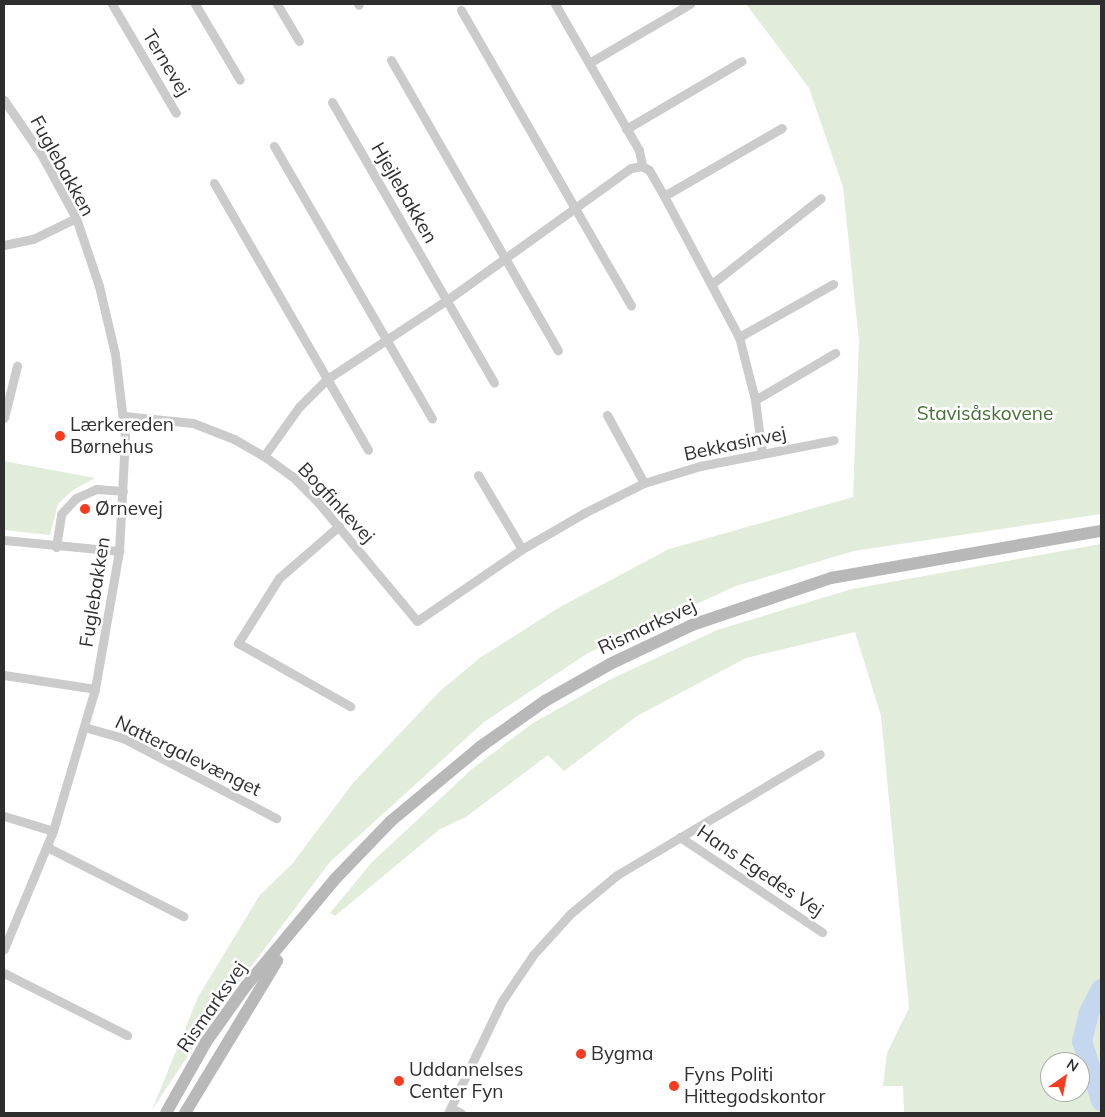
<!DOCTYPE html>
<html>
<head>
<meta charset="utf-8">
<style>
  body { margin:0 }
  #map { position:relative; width:1105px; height:1117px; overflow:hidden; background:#fff; font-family:Mulish,sans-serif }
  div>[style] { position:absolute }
  .green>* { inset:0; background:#e1edda }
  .river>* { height:20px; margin:-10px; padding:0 10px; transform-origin:10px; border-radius:10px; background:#c5d6ef }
  .minor>* { height:9px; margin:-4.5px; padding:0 4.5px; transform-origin:4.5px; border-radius:4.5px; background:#cbcbcb }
  .secondary>* { height:12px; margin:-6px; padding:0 6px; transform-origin:6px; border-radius:6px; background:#b8b8b8 }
  .dots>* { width:14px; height:14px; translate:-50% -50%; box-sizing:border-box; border:2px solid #fff; border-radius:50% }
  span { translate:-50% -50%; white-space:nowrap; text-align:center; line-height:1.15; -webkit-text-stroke:5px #fff; paint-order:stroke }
  .street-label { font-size:19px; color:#2e2e2e }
  .park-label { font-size:19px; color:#466f37 }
  .poi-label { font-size:19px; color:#2e2e2e }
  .left { translate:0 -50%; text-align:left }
  .frame { position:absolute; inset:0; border:5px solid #2e2e2e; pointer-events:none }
  .north { position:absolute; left:1040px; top:1052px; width:50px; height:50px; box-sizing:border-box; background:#fff; border:1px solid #ababab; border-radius:50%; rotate:33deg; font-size:14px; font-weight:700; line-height:20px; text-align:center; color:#2e2e2e }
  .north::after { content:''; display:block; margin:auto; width:18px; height:22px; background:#f73c1f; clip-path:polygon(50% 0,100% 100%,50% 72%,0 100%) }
</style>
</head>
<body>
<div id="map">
  <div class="green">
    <i style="clip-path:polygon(746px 4px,1101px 4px,1101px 514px,854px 551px,736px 586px,588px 653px,484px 722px,330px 862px,219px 1009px,152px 1110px,198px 997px,260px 895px,292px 864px,353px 783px,440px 691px,481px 657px,560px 607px,669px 549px,853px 497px,859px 341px,843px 187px,809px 88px)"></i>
    <i style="clip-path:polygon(4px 461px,95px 478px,73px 490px,58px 504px,50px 535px,4px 530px)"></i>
    <i style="clip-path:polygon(evenodd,1101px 544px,1101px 1113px,904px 1113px,903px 1086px,883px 1086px,887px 1053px,909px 1008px,881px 716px,855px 632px,746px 658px,637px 716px,564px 771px,548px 755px,466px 817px,440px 829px,335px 916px,330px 913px,372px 862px,472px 769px,533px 723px,611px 679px,717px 630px,852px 589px,1101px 544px,1050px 1062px,1080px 1062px,1080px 1092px,1050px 1092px,1050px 1062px)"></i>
  </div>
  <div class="river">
    <i style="left:1101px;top:989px;width:27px;rotate:117deg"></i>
    <i style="left:1089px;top:1013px;width:29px;rotate:104deg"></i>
    <i style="left:1082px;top:1041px;width:63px;rotate:72.4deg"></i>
  </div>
  <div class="minor">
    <i style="left:112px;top:4px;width:126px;rotate:59.6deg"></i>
    <i style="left:195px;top:4px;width:88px;rotate:59.4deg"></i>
    <i style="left:277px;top:4px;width:43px;rotate:59.3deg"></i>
    <i style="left:358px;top:4px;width:1px;rotate:45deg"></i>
    <i style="left:555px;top:4px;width:168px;rotate:60.1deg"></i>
    <i style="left:639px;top:150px;width:16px;rotate:79deg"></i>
    <i style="left:461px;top:10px;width:341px;rotate:60.1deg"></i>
    <i style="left:391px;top:60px;width:335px;rotate:60.1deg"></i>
    <i style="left:589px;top:63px;width:117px;rotate:-30.3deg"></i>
    <i style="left:4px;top:100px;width:65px;rotate:55.6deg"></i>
    <i style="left:41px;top:154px;width:73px;rotate:61.3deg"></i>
    <i style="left:76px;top:218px;width:72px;rotate:71.3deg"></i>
    <i style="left:99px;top:286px;width:70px;rotate:76.8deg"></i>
    <i style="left:115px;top:354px;width:84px;rotate:83.1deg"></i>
    <i style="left:125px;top:437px;width:114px;rotate:93deg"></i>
    <i style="left:119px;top:551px;width:140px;rotate:99.9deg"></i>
    <i style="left:95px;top:689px;width:148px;rotate:106.5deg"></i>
    <i style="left:53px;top:831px;width:128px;rotate:112.6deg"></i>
    <i style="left:332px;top:102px;width:324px;rotate:60deg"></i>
    <i style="left:626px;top:129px;width:134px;rotate:-30.4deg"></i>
    <i style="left:274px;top:146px;width:315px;rotate:59.9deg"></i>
    <i style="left:214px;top:183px;width:308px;rotate:60deg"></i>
    <i style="left:664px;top:196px;width:136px;rotate:-30deg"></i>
    <i style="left:4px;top:245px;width:30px;rotate:-12deg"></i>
    <i style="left:33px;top:239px;width:48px;rotate:-26deg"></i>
    <i style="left:713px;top:283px;width:137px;rotate:-38.2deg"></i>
    <i style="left:739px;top:337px;width:108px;rotate:-29.4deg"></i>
    <i style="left:755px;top:400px;width:93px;rotate:-30.4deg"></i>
    <i style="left:607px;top:415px;width:77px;rotate:61.4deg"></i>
    <i style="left:124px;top:416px;width:69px;rotate:5.8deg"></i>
    <i style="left:193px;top:423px;width:44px;rotate:21.3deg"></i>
    <i style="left:234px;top:439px;width:34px;rotate:30deg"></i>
    <i style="left:264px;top:456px;width:34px;rotate:36deg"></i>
    <i style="left:292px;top:476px;width:35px;rotate:45deg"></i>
    <i style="left:317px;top:501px;width:156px;rotate:50.2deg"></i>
    <i style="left:417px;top:621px;width:127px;rotate:-34.4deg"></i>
    <i style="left:522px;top:549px;width:72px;rotate:-30.1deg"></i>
    <i style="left:584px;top:513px;width:67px;rotate:-26.6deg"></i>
    <i style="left:644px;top:483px;width:59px;rotate:-16.9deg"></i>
    <i style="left:700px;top:466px;width:136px;rotate:-11deg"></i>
    <i style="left:4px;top:418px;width:54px;rotate:-76deg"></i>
    <i style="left:264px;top:456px;width:60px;rotate:-54.5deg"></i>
    <i style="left:299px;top:407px;width:40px;rotate:-45deg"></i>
    <i style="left:327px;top:379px;width:144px;rotate:-33.4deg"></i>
    <i style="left:447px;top:300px;width:226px;rotate:-35.7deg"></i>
    <i style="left:631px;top:168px;width:11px;rotate:-10deg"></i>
    <i style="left:642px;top:166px;width:8px;rotate:30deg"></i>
    <i style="left:649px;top:170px;width:30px;rotate:60deg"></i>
    <i style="left:664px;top:196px;width:160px;rotate:62deg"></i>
    <i style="left:739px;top:337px;width:65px;rotate:75.7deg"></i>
    <i style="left:755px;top:400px;width:53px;rotate:82.5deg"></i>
    <i style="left:478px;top:475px;width:86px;rotate:59.3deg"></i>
    <i style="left:339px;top:526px;width:79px;rotate:139.1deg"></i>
    <i style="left:279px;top:578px;width:77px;rotate:122.2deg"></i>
    <i style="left:238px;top:643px;width:129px;rotate:29.4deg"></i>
    <i style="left:4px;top:540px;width:116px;rotate:5.5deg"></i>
    <i style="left:56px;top:547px;width:33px;rotate:-81deg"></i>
    <i style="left:61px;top:514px;width:22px;rotate:-47deg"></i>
    <i style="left:76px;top:498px;width:22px;rotate:-24deg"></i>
    <i style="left:96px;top:489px;width:27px;rotate:4deg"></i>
    <i style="left:4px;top:675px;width:92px;rotate:8.7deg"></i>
    <i style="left:84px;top:727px;width:41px;rotate:15.8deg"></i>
    <i style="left:123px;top:738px;width:173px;rotate:27.6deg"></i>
    <i style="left:4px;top:816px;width:51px;rotate:17deg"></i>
    <i style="left:680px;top:837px;width:171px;rotate:33.8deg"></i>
    <i style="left:47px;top:847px;width:153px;rotate:26.9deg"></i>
    <i style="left:4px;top:973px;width:138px;rotate:26.8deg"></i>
    <i style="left:451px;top:1108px;width:11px;rotate:27deg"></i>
    <i style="left:448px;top:1113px;width:124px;rotate:-64.3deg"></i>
    <i style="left:502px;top:1001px;width:55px;rotate:-56deg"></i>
    <i style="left:533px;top:955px;width:55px;rotate:-47.9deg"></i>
    <i style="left:570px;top:914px;width:61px;rotate:-39.7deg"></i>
    <i style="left:617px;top:875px;width:236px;rotate:-30.8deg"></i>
  </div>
  <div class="secondary">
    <i style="left:166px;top:1113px;width:81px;rotate:-60.6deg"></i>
    <i style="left:206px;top:1042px;width:69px;rotate:-54.5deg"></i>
    <i style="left:246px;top:986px;width:141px;rotate:-50.2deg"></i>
    <i style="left:336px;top:878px;width:79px;rotate:-46deg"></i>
    <i style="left:391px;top:821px;width:116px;rotate:-39.7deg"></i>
    <i style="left:480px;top:747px;width:80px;rotate:-35.3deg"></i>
    <i style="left:545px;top:701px;width:75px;rotate:-29.6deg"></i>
    <i style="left:610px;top:664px;width:91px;rotate:-25.4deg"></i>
    <i style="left:692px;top:625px;width:147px;rotate:-18.7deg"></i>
    <i style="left:831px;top:578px;width:274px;rotate:-9.9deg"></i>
    <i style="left:185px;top:1113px;width:178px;rotate:-58.8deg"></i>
  </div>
  <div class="dots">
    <i style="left:60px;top:436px;background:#f73c1f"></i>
    <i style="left:85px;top:509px;background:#f73c1f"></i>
    <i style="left:581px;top:1054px;background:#f73c1f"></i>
    <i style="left:399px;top:1081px;background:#f73c1f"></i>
    <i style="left:674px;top:1086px;background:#f73c1f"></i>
  </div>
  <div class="street-label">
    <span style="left:166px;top:63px;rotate:59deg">Ternevej</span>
    <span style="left:62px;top:166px;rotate:61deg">Fuglebakken</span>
    <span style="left:404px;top:193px;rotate:60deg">Hjejlebakken</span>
    <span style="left:735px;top:444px;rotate:-12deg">Bekkasinvej</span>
    <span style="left:336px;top:503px;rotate:47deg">Bogfinkevej</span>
    <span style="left:95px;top:592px;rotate:-81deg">Fuglebakken</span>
    <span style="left:647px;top:627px;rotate:-25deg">Rismarksvej</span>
    <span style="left:188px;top:756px;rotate:26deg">Nattergalevænget</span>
    <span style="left:760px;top:871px;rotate:34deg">Hans Egedes Vej</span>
    <span style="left:212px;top:1007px;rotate:-55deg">Rismarksvej</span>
  </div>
  <div class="park-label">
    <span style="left:985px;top:414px">Stavisåskovene</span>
  </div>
  <div class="poi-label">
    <span class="left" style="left:70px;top:436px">Lærkereden<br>Børnehus</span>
    <span class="left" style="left:95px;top:509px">Ørnevej</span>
    <span class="left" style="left:591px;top:1054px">Bygma</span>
    <span class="left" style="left:409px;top:1081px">Uddannelses<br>Center Fyn</span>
    <span class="left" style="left:684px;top:1086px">Fyns Politi<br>Hittegodskontor</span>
  </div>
  <div class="frame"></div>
  <div class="north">N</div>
</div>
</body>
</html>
